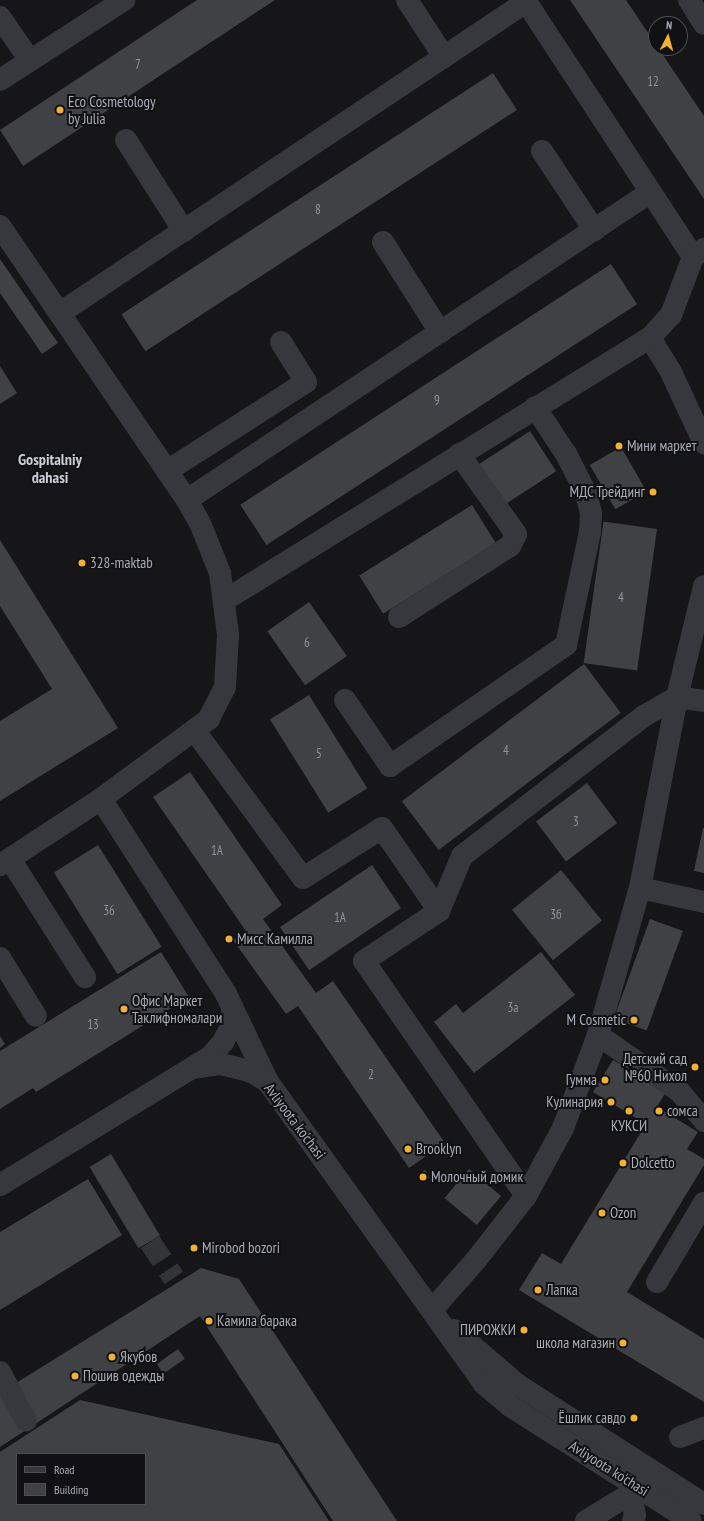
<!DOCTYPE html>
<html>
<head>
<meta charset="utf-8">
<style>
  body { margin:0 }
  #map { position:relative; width:704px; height:1521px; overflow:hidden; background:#161618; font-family:"PT Sans Narrow",sans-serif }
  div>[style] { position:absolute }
  .building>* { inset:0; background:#404145; transform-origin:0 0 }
  .minor-tunnel>* { height:22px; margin-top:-11px; transform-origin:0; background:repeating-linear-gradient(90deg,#333438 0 22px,transparent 0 33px) }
  .minor>* { height:22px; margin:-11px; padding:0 11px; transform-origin:11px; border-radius:11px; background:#37383d }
  .dots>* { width:11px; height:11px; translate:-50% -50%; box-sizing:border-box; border:2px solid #111113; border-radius:50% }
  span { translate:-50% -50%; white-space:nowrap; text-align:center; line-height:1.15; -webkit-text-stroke:4px #111113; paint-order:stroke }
  .number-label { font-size:13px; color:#8e929b }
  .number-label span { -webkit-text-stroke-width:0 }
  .poi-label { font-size:15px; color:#a8adb8 }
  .left { translate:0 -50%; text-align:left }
  .right { translate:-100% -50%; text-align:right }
  .street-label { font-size:15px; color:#a8adb8 }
  .neighbourhood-label { font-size:16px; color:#c9ccd4; font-weight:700 }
  .legend { position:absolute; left:16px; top:1453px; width:130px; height:52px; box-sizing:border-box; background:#111113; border:1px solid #4d4f55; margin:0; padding:5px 7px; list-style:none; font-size:12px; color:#a8adb8 }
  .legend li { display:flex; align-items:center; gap:8px; height:20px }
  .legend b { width:20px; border:1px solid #4d4f55 }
  .north { position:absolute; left:648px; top:16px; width:40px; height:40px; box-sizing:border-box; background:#111113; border:1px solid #4d4f55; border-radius:50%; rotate:6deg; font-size:11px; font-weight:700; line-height:16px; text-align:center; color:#a8adb8 }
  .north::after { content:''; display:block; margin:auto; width:14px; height:18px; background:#f2b134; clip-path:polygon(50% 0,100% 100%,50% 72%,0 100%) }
</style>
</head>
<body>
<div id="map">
  <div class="building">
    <i style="clip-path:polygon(197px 0,275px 0,23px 166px,0 130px)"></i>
    <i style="clip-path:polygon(570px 0,626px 0,704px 116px,704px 199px)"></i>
    <i style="left:493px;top:73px;width:44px;height:443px;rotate:57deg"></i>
    <i style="clip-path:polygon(0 259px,58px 343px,42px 354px,0 293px)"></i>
    <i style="left:611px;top:264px;width:48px;height:442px;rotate:57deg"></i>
    <i style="clip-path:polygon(0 366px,17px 393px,0 404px)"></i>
    <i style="left:530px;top:431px;width:48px;height:62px;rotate:57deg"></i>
    <i style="left:621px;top:447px;width:51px;height:36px;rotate:60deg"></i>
    <i style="left:472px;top:505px;width:45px;height:133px;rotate:58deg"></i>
    <i style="left:657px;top:529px;width:143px;height:54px;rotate:98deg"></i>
    <i style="clip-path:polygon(0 540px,118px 728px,0 801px,0 721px,52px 689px,0 606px)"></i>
    <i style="left:309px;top:602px;width:66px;height:51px;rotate:55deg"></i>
    <i style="left:584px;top:664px;width:61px;height:228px;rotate:53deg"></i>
    <i style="left:309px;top:695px;width:110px;height:46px;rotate:58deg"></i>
    <i style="clip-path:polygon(190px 772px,282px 905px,263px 919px,316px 993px,333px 981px,445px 1143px,409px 1168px,298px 1006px,286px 1014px,233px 940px,246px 931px,153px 797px)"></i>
    <i style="left:587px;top:783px;width:50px;height:64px;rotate:53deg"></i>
    <i style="clip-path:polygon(703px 828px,704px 828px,704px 873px,694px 871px)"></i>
    <i style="left:98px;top:845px;width:120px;height:52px;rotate:58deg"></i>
    <i style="left:372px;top:865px;width:52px;height:111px;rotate:56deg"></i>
    <i style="left:561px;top:870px;width:65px;height:63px;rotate:51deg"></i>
    <i style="left:650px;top:919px;width:35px;height:106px;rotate:20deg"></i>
    <i style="clip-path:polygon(161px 952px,189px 997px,36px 1092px,33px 1088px,0 1109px,0 1051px)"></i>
    <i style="clip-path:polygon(541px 952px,575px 995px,474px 1073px,434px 1022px,456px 1004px,463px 1013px)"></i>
    <i style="clip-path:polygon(0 1036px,5px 1044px,0 1048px)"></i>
    <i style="clip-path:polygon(613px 1060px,666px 1092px,657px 1107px,698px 1132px,687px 1149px,704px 1159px,704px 1165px,627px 1292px,704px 1339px,704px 1402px,519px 1290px,542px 1253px,561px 1264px,646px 1124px,593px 1092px)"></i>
    <i style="left:111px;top:1154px;width:95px;height:25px;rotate:59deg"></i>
    <i style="left:469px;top:1169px;width:42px;height:38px;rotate:40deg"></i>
    <i style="left:425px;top:1170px;width:9px;height:9px;rotate:58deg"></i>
    <i style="clip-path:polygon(88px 1179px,122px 1235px,0 1310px,0 1232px)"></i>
    <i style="clip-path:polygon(201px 1268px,239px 1279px,397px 1521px,333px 1521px,200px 1316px,0 1447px,0 1393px)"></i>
    <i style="left:178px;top:1349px;width:12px;height:26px;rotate:55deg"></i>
    <i style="clip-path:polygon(evenodd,80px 1400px,279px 1444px,329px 1521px,0 1521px,0 1452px,80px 1400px,17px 1454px,145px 1454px,145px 1504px,17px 1504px,17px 1454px)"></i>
  </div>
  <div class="minor-tunnel">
    <i style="left:150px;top:1242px;width:43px;rotate:56.3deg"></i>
  </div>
  <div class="minor">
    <i style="left:407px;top:0;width:68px;rotate:57deg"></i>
    <i style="left:525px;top:0;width:307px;rotate:56.8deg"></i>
    <i style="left:689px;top:0;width:28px;rotate:58deg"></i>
    <i style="left:0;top:17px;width:51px;rotate:55.4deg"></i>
    <i style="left:0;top:80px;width:148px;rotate:-32.8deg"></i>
    <i style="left:126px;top:140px;width:108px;rotate:57.5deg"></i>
    <i style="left:542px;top:151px;width:95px;rotate:56.6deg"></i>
    <i style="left:0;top:226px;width:332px;rotate:55.7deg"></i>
    <i style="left:187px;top:500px;width:26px;rotate:61deg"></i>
    <i style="left:200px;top:523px;width:54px;rotate:68.2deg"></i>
    <i style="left:220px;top:573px;width:63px;rotate:82.6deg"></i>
    <i style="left:228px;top:635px;width:52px;rotate:93.3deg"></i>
    <i style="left:225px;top:687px;width:36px;rotate:117deg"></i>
    <i style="left:209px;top:719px;width:134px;rotate:143.5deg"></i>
    <i style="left:101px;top:799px;width:121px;rotate:146.8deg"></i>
    <i style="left:383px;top:242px;width:107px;rotate:57.7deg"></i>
    <i style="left:60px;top:313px;width:560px;rotate:-33.72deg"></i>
    <i style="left:650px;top:338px;width:38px;rotate:58deg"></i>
    <i style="left:670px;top:370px;width:81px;rotate:65deg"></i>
    <i style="left:167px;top:471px;width:165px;rotate:-32.6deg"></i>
    <i style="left:306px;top:382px;width:47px;rotate:-122deg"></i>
    <i style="left:187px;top:500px;width:555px;rotate:-33.6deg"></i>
    <i style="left:225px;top:600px;width:499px;rotate:-31.7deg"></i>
    <i style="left:650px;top:338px;width:31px;rotate:-48deg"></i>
    <i style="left:671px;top:315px;width:62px;rotate:-69.2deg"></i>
    <i style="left:693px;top:257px;width:14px;rotate:-36deg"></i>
    <i style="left:399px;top:617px;width:132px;rotate:-32.6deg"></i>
    <i style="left:510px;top:546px;width:13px;rotate:-63deg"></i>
    <i style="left:516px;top:534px;width:98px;rotate:-125.5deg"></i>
    <i style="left:345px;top:700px;width:80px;rotate:55.7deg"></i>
    <i style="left:390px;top:766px;width:214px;rotate:-34.5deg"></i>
    <i style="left:566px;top:645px;width:116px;rotate:-78deg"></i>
    <i style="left:590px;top:532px;width:19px;rotate:-87deg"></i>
    <i style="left:591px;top:513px;width:21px;rotate:-104deg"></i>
    <i style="left:586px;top:493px;width:44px;rotate:-117.1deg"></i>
    <i style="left:566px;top:454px;width:56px;rotate:-123.4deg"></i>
    <i style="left:195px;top:731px;width:182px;rotate:53.7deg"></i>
    <i style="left:303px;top:878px;width:93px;rotate:-32.3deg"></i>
    <i style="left:382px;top:828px;width:101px;rotate:55.5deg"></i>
    <i style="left:439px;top:911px;width:90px;rotate:146.3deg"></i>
    <i style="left:364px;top:961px;width:285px;rotate:55.4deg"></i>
    <i style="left:101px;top:799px;width:232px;rotate:57.3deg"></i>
    <i style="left:226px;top:994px;width:98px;rotate:64.5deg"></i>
    <i style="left:10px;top:859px;width:140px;rotate:57.6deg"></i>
    <i style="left:640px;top:888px;width:66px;rotate:12.3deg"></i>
    <i style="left:439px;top:911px;width:60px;rotate:-67.3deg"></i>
    <i style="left:462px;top:856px;width:230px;rotate:-37.6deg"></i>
    <i style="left:644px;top:716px;width:38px;rotate:-30deg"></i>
    <i style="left:677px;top:697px;width:27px;rotate:8deg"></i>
    <i style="left:0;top:958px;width:68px;rotate:58.2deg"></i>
    <i style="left:598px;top:1035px;width:100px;rotate:34.8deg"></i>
    <i style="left:680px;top:1092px;width:38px;rotate:50deg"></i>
    <i style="left:195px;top:1066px;width:17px;rotate:-31deg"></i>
    <i style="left:210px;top:1057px;width:20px;rotate:-49deg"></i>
    <i style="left:223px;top:1042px;width:19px;rotate:-62deg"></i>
    <i style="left:232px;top:1025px;width:18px;rotate:-90deg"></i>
    <i style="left:0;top:1185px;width:225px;rotate:-31.4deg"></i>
    <i style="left:192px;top:1068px;width:29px;rotate:-8deg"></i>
    <i style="left:221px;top:1064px;width:30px;rotate:14deg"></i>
    <i style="left:250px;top:1071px;width:21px;rotate:31deg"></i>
    <i style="left:268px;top:1082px;width:371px;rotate:54.4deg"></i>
    <i style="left:484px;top:1384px;width:34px;rotate:40deg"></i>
    <i style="left:510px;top:1406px;width:214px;rotate:32.4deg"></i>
    <i style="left:657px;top:1282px;width:92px;rotate:-59.3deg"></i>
    <i style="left:432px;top:1310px;width:67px;rotate:-48.7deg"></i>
    <i style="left:476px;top:1260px;width:81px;rotate:-52deg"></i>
    <i style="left:526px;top:1196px;width:77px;rotate:-61.4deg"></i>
    <i style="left:563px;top:1128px;width:99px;rotate:-69.4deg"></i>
    <i style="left:598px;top:1035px;width:153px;rotate:-74.1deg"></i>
    <i style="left:640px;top:888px;width:195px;rotate:-79deg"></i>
    <i style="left:677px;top:697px;width:114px;rotate:-76.3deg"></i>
    <i style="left:454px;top:1330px;width:84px;rotate:40.7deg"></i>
    <i style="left:518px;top:1385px;width:221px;rotate:32.6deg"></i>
    <i style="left:0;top:1372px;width:55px;rotate:62deg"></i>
    <i style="left:680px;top:1437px;width:26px;rotate:-21deg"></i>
    <i style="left:631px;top:1493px;width:22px;rotate:80deg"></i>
    <i style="left:635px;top:1515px;width:6px;rotate:108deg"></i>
    <i style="left:586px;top:1521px;width:63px;rotate:-31.4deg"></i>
    <i style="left:640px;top:1488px;width:11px;rotate:-52deg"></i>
  </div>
  <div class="dots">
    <i style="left:60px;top:110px;background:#f2b134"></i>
    <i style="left:619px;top:446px;background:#f2b134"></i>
    <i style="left:653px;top:492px;background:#f2b134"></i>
    <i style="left:82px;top:563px;background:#f2b134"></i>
    <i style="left:229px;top:939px;background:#f2b134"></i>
    <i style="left:124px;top:1009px;background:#f2b134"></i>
    <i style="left:634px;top:1020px;background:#f2b134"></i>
    <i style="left:695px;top:1067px;background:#f2b134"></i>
    <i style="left:605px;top:1080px;background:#f2b134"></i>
    <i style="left:611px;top:1102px;background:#f2b134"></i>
    <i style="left:629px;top:1111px;background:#f2b134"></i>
    <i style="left:659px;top:1111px;background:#f2b134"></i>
    <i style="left:408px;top:1149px;background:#f2b134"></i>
    <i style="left:623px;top:1163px;background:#f2b134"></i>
    <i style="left:423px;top:1177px;background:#f2b134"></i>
    <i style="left:602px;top:1213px;background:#f2b134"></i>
    <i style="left:194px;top:1248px;background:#f2b134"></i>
    <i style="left:538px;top:1290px;background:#f2b134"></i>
    <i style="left:209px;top:1321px;background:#f2b134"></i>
    <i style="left:524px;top:1330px;background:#f2b134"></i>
    <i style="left:623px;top:1343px;background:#f2b134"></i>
    <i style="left:112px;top:1357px;background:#f2b134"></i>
    <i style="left:75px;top:1376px;background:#f2b134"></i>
    <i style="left:634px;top:1418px;background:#f2b134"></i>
  </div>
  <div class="number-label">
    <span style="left:138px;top:65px">7</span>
    <span style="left:653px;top:82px">12</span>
    <span style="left:318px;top:210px">8</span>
    <span style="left:437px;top:401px">9</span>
    <span style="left:621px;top:598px">4</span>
    <span style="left:307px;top:643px">6</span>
    <span style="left:506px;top:751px">4</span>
    <span style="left:319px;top:754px">5</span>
    <span style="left:576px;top:822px">3</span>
    <span style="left:217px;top:851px">1А</span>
    <span style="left:109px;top:911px">36</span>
    <span style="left:556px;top:915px">3б</span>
    <span style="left:340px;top:918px">1А</span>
    <span style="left:513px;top:1008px">3а</span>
    <span style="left:93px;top:1025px">13</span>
    <span style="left:371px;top:1075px">2</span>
  </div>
  <div class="poi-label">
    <span class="left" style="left:68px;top:110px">Eco Cosmetology<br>by Julia</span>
    <span class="left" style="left:627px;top:446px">Мини маркет</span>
    <span class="right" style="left:645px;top:492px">МДС Трейдинг</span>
    <span class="left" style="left:90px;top:563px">328-maktab</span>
    <span class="left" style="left:237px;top:939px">Мисс Камилла</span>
    <span class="left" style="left:132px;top:1009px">Офис Маркет<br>Таклифномалари</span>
    <span class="right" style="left:626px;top:1020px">M Cosmetic</span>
    <span class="right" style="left:687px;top:1067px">Детский сад<br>№60 Нихол</span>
    <span class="right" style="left:597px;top:1080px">Гумма</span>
    <span class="right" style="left:603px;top:1102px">Кулинария</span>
    <span class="left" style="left:667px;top:1111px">сомса</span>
    <span style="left:629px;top:1126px">КУКСИ</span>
    <span class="left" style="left:416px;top:1149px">Brooklyn</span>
    <span class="left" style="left:631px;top:1163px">Dolcetto</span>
    <span class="left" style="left:431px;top:1177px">Молочный домик</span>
    <span class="left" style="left:610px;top:1213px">Ozon</span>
    <span class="left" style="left:202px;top:1248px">Mirobod bozori</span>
    <span class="left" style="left:546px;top:1290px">Лапка</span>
    <span class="left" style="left:217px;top:1321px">Камила барака</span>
    <span class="right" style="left:516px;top:1330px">ПИРОЖКИ</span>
    <span class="right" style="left:615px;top:1343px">школа магазин</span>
    <span class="left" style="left:120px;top:1357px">Якубов</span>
    <span class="left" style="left:83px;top:1376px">Пошив одежды</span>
    <span class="right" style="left:626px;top:1418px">Ёшлик савдо</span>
  </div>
  <div class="street-label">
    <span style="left:295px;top:1121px;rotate:53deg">Avliyoota ko'chasi</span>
    <span style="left:609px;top:1468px;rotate:32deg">Avliyoota ko'chasi</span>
  </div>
  <div class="neighbourhood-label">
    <span style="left:50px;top:468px">Gospitalniy<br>dahasi</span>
  </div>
  <ul class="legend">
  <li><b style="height:5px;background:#37383d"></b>Road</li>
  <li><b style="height:11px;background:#404145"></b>Building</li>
  </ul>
  <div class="north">N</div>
</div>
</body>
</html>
